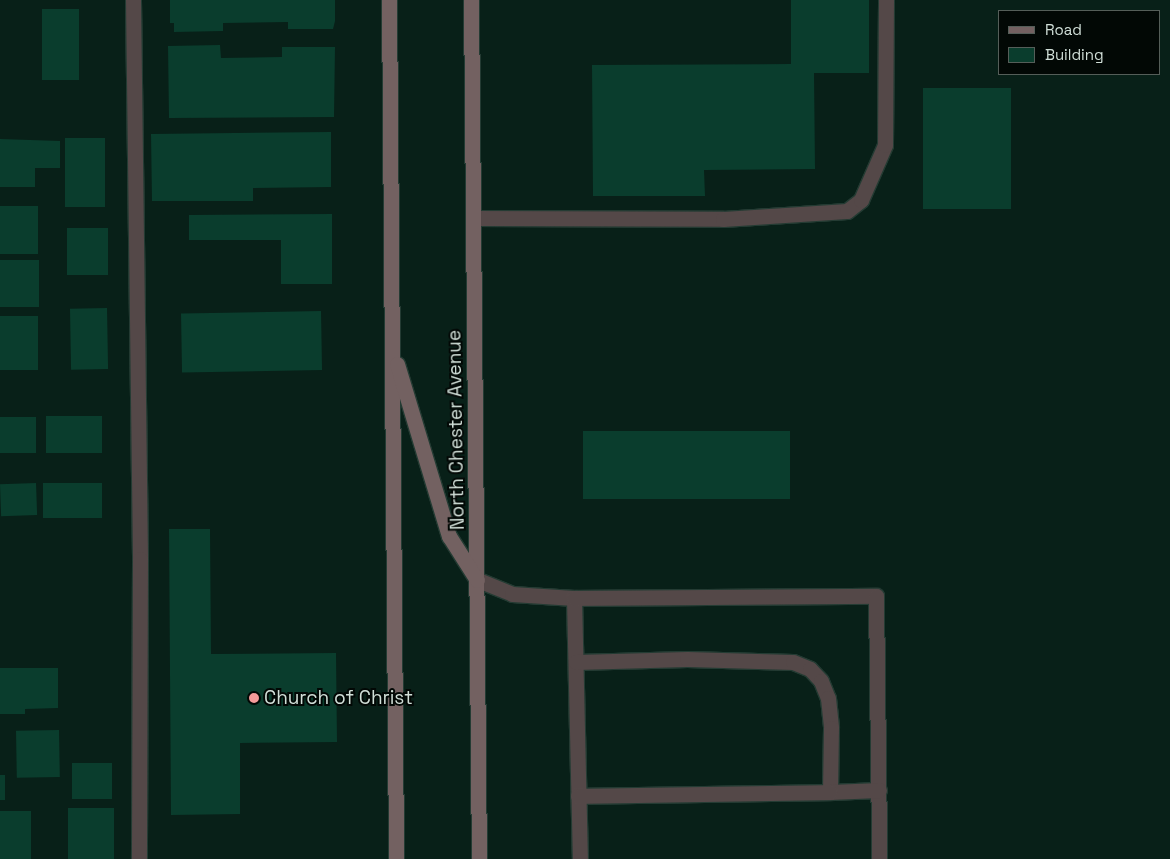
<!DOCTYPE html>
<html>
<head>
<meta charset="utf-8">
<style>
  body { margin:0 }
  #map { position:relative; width:1170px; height:859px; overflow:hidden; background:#082018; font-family:"Space Grotesk",sans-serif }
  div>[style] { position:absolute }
  .building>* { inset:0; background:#0a3d2d; transform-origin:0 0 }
  .roads { filter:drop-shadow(1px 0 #243b33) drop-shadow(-1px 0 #243b33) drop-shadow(0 1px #243b33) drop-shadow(0 -1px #243b33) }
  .service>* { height:15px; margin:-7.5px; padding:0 7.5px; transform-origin:7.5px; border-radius:7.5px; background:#544848 }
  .secondary>* { height:15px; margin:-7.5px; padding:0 7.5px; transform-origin:7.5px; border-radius:7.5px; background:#736161 }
  .dots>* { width:14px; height:14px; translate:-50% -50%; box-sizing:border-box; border:2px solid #020805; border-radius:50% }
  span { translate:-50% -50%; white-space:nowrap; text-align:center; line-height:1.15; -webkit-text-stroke:4px #020805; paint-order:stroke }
  .street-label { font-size:19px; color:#d1dfd8 }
  .poi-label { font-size:19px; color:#d1dfd8 }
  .left { translate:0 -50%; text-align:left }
  .legend { position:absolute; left:998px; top:10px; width:162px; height:65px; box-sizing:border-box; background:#020805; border:1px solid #555e59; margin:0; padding:6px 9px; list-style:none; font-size:15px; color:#d1dfd8 }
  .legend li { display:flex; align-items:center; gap:10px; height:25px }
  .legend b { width:25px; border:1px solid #555e59 }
</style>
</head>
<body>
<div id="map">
  <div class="building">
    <i style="clip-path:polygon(170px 0,335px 0,335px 21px,333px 29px,288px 29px,288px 22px,223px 23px,223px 31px,174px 32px,174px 23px,170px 23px)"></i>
    <i style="clip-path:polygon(791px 0,869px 0,869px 73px,814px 73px,815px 169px,704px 170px,705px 196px,593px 196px,592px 65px,791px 64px)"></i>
    <i style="left:42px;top:9px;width:37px;height:71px"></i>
    <i style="clip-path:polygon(220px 45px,221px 58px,282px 57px,282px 47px,335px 47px,334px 117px,169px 118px,168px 46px)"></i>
    <i style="left:923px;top:88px;width:88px;height:121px"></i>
    <i style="clip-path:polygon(331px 132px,331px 187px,253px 188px,253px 201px,152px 201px,151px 134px)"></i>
    <i style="left:65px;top:138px;width:40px;height:69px"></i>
    <i style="clip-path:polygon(0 139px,60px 141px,60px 168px,35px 168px,35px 187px,0 187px)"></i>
    <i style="left:0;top:206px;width:38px;height:48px"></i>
    <i style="clip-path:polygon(332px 214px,332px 284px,281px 284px,281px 240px,189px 240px,189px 215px)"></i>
    <i style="left:67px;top:228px;width:41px;height:47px"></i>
    <i style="left:0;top:260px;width:39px;height:47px"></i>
    <i style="left:107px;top:308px;width:61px;height:37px;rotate:89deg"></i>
    <i style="left:321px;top:311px;width:59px;height:140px;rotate:89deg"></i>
    <i style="left:0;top:316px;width:38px;height:54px"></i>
    <i style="left:102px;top:416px;width:37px;height:56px;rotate:90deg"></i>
    <i style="left:0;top:417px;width:36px;height:36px"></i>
    <i style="left:583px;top:431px;width:207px;height:68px"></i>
    <i style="left:36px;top:483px;width:32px;height:36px;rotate:88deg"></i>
    <i style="left:43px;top:483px;width:59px;height:35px"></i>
    <i style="clip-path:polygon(169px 529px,210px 529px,211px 654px,336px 653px,337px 742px,240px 743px,240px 814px,171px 815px)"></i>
    <i style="clip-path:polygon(0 668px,58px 668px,58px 708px,25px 709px,25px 714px,0 714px)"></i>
    <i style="left:59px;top:730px;width:47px;height:43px;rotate:89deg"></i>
    <i style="left:72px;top:763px;width:40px;height:36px"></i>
    <i style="left:0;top:775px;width:5px;height:25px"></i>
    <i style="left:68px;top:808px;width:46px;height:51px"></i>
    <i style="left:0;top:811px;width:31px;height:48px"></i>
  </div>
  <div class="roads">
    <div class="service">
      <i style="left:133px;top:0;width:559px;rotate:89.28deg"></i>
      <i style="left:140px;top:559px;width:300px;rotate:90.2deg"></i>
      <i style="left:474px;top:218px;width:249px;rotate:0.2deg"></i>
      <i style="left:723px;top:219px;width:124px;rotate:-3.7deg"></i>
      <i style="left:847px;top:211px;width:18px;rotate:-38deg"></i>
      <i style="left:861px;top:200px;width:60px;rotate:-66.4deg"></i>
      <i style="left:885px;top:145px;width:145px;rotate:-89.6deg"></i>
      <i style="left:478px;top:580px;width:37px;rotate:22deg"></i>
      <i style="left:512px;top:594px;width:62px;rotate:3.7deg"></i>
      <i style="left:574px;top:598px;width:261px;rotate:88.7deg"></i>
      <i style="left:574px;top:598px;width:302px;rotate:-0.4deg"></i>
      <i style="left:876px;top:596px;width:263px;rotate:89.3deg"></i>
      <i style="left:576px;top:662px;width:111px;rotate:-1.5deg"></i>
      <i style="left:687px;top:659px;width:106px;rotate:1.6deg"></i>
      <i style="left:793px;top:662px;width:18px;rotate:22deg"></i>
      <i style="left:810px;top:669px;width:16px;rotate:47deg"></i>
      <i style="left:821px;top:681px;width:18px;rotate:68deg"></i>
      <i style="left:828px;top:698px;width:30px;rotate:84deg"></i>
      <i style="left:831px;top:728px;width:64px;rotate:90.9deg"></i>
      <i style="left:830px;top:792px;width:49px;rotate:-2.3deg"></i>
      <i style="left:578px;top:796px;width:252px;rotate:-0.9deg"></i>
    </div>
    <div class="secondary">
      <i style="left:389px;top:0;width:859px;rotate:89.53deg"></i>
      <i style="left:471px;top:0;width:859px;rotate:89.47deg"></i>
      <i style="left:397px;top:364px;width:180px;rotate:73.2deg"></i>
      <i style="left:449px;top:536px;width:52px;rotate:57.5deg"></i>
    </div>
  </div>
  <div class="dots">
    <i style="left:254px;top:698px;background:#f59b9a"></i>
  </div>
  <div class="street-label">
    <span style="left:456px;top:430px;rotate:-91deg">North Chester Avenue</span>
  </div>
  <div class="poi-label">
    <span class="left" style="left:264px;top:698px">Church of Christ</span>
  </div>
  <ul class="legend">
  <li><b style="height:6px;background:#736161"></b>Road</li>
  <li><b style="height:14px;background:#0a3d2d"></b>Building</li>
  </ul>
</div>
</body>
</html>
